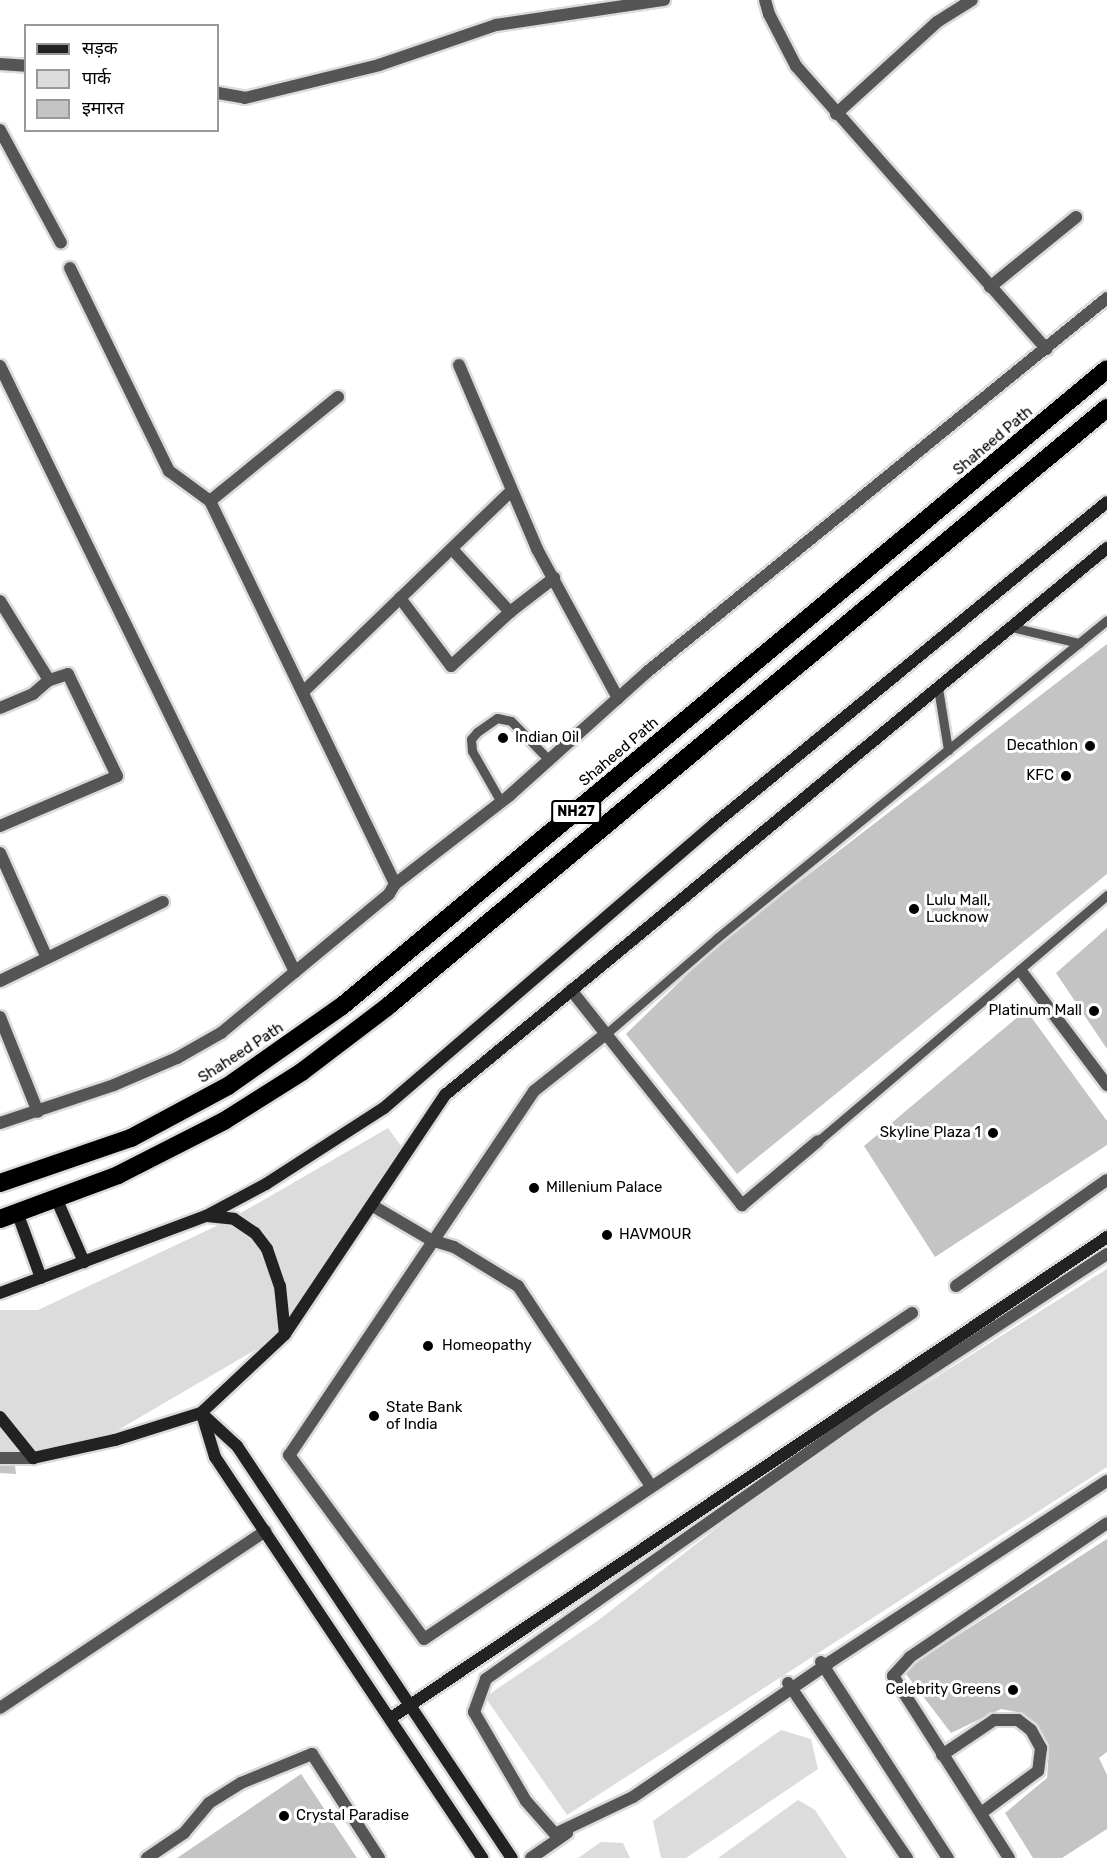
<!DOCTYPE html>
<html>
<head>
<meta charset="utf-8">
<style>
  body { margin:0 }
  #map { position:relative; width:1107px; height:1858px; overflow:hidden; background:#fff; font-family:Rubik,"Noto Sans Devanagari",sans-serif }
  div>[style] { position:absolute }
  .green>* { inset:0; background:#dcdcdc }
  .building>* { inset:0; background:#c4c4c4 }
  .roads { filter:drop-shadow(2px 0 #dbdbdb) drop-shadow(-2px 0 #dbdbdb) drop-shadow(0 2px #dbdbdb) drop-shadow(0 -2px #dbdbdb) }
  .lane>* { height:9px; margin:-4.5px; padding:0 4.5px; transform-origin:4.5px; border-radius:4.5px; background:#555 }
  .street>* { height:12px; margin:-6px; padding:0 6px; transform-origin:6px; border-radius:6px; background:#555 }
  .secondary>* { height:12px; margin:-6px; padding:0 6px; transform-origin:6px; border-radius:6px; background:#222 }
  .highway>* { height:18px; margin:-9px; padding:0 9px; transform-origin:9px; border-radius:9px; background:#000 }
  .dots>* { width:16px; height:16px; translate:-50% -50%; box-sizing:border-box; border:3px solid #fff; border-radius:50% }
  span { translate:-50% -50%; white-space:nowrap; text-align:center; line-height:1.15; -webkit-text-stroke:6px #fff; paint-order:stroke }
  .shield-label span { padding:2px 4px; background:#fff; border:2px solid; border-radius:4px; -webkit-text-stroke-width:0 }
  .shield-label { font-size:14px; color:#000; font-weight:700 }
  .street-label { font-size:15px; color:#000 }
  .poi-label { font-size:15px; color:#000 }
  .left { translate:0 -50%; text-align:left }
  .right { translate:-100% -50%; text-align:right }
  .legend { position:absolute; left:24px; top:24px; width:195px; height:108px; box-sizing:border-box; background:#fff; border:2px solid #999; margin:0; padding:8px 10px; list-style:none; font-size:18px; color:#000 }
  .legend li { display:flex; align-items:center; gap:12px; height:30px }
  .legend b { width:30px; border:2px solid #999 }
</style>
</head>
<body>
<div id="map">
  <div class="green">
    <i style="clip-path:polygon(388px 1128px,402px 1147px,269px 1342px,82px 1451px,0 1454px,0 1310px,38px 1310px,227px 1221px)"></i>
    <i style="clip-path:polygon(1107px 1269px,1107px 1467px,567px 1815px,485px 1697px,600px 1619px,800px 1463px)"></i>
    <i style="clip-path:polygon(781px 1730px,811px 1739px,818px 1769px,686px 1858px,661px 1858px,653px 1821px)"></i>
    <i style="clip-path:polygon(798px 1800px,815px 1810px,847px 1858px,718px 1858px)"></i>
    <i style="clip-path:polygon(601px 1842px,623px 1843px,630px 1858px,578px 1858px)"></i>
  </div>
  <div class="building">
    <i style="clip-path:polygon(1107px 644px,1107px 874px,737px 1174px,626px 1034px,703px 959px,756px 915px)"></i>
    <i style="clip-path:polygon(1107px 928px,1107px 1049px,1056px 973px)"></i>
    <i style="clip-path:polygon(1026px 1010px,1107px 1121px,1107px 1145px,935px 1257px,864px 1146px)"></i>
    <i style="clip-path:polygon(0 1466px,15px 1466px,16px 1474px,0 1473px)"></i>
    <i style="clip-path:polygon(1107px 1539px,1107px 1752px,1099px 1758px,1107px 1775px,1107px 1829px,1062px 1858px,1033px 1858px,1005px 1813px,1047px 1778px,1049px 1748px,1038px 1726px,1022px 1713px,1001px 1709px,951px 1733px,906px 1674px,915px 1663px)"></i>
    <i style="clip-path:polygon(301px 1774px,357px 1858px,177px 1858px)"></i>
  </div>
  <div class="roads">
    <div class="lane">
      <i style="left:1011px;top:627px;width:70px;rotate:13.2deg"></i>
      <i style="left:938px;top:688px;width:63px;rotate:80.8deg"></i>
      <i style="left:501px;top:802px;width:59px;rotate:-119.6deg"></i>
      <i style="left:472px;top:751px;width:12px;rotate:-95deg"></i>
      <i style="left:471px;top:739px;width:9px;rotate:-49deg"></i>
      <i style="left:477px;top:732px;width:24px;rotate:-35deg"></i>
      <i style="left:497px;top:718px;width:14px;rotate:12deg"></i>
      <i style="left:511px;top:721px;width:54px;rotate:45.7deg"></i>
      <i style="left:607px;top:1033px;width:145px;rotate:-40.8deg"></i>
      <i style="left:717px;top:938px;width:503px;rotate:-39.19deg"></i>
      <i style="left:818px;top:1141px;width:380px;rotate:-40.4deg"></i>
    </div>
    <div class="street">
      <i style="left:765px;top:0;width:15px;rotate:74deg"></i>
      <i style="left:769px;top:14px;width:59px;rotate:62.6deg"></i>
      <i style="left:796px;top:66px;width:378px;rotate:48.5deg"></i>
      <i style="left:0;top:64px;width:26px;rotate:4deg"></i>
      <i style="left:218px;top:93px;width:27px;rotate:10deg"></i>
      <i style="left:245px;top:98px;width:138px;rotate:-13.8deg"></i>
      <i style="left:379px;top:65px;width:124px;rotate:-18.9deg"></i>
      <i style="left:496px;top:25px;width:170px;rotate:-8.5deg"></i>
      <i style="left:836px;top:114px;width:137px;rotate:-42.3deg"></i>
      <i style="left:937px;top:22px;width:41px;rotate:-32.2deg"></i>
      <i style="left:0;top:130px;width:128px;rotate:61.6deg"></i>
      <i style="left:70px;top:268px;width:226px;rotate:64deg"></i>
      <i style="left:169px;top:471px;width:51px;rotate:36.2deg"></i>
      <i style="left:210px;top:501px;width:425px;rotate:64.2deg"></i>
      <i style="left:990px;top:287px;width:111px;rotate:-39.1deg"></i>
      <i style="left:459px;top:365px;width:200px;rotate:67deg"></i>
      <i style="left:537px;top:549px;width:170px;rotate:61.5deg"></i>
      <i style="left:0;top:366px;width:674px;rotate:64.04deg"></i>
      <i style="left:210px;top:501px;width:165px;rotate:-39.1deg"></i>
      <i style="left:452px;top:549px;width:86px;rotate:47.4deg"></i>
      <i style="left:510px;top:612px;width:56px;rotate:-37.7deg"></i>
      <i style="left:400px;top:598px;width:85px;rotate:53.1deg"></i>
      <i style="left:451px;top:666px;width:80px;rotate:-42.5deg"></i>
      <i style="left:0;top:601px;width:93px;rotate:58.2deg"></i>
      <i style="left:49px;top:680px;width:21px;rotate:139deg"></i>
      <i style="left:33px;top:694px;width:36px;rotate:157deg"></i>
      <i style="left:303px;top:692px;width:289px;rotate:-44deg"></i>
      <i style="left:0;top:826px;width:127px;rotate:-23.1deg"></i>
      <i style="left:117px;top:776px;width:113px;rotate:-115.7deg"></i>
      <i style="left:68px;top:674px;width:20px;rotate:162deg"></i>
      <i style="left:0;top:853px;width:115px;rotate:65.9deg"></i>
      <i style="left:1021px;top:971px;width:143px;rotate:53deg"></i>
      <i style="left:0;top:981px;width:181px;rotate:-25.9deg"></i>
      <i style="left:571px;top:990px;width:275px;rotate:51.5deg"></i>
      <i style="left:742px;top:1205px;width:99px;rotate:-40.1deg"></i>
      <i style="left:0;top:1017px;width:102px;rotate:68.2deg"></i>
      <i style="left:607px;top:1033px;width:93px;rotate:141.5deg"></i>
      <i style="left:534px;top:1091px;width:439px;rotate:123.9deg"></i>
      <i style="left:289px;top:1455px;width:228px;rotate:53.7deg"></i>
      <i style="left:424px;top:1639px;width:587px;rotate:-33.74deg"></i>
      <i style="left:0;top:1123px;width:120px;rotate:-18.4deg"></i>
      <i style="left:114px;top:1085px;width:69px;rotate:-23.2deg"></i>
      <i style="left:177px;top:1058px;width:51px;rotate:-29.6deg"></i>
      <i style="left:221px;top:1033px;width:218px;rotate:-39.6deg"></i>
      <i style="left:389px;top:894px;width:12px;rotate:-59deg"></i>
      <i style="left:395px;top:884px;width:145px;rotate:-37.7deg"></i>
      <i style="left:510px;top:795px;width:184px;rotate:-41.9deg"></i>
      <i style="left:647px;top:672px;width:593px;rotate:-39.11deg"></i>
      <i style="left:373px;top:1206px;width:67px;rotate:30.4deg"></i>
      <i style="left:431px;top:1240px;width:24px;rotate:17deg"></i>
      <i style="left:454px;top:1247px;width:75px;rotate:31.4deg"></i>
      <i style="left:518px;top:1286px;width:240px;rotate:56.4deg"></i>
      <i style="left:1107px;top:1254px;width:280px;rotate:146.8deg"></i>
      <i style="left:873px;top:1407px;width:473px;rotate:144.9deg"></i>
      <i style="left:486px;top:1679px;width:35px;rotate:110deg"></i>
      <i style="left:474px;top:1712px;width:103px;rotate:59.7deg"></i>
      <i style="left:526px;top:1801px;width:44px;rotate:48.7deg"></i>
      <i style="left:555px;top:1834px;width:86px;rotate:-25.4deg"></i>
      <i style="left:633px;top:1797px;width:239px;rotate:-34.4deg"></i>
      <i style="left:830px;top:1662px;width:331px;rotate:-33.2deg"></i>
      <i style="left:956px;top:1286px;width:184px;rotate:-35.1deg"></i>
      <i style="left:0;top:1458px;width:33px"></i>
      <i style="left:821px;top:1662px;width:234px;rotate:57.1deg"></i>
      <i style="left:788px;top:1683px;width:212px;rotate:55.8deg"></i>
      <i style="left:0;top:1708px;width:319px;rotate:-33.7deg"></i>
      <i style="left:942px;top:1755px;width:63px;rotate:-33.9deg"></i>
      <i style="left:994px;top:1720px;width:24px"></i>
      <i style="left:1018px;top:1720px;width:16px;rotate:38deg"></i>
      <i style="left:1031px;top:1730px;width:21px;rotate:61deg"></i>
      <i style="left:1041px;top:1748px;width:23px;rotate:97deg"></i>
      <i style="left:1038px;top:1771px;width:71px;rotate:143.6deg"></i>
      <i style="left:147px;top:1858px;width:45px;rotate:-34deg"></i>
      <i style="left:184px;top:1833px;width:39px;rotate:-50deg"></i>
      <i style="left:209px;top:1803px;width:38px;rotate:-32deg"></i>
      <i style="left:241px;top:1783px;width:77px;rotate:-22.2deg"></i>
      <i style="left:312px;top:1754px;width:124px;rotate:57.2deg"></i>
      <i style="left:531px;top:1858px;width:44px;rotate:-34.8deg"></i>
      <i style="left:1009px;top:1858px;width:216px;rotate:-122.5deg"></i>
      <i style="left:893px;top:1676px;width:25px;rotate:-48deg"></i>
      <i style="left:910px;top:1657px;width:238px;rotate:-34.2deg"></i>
    </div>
    <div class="secondary">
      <i style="left:56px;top:1198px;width:70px;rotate:66.4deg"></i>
      <i style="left:17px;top:1212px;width:70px;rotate:70deg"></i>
      <i style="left:207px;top:1216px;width:27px;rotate:6deg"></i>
      <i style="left:234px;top:1219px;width:25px;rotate:34deg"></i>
      <i style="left:255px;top:1233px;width:20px;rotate:53deg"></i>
      <i style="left:267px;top:1249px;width:39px;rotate:71deg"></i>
      <i style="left:280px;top:1286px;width:48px;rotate:84.1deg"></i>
      <i style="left:0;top:1293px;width:220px;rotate:-20.5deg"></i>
      <i style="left:206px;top:1216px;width:68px;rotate:-28.1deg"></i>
      <i style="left:266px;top:1184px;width:140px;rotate:-32.8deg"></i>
      <i style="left:384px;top:1108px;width:434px;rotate:-40.7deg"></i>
      <i style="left:713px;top:825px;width:509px;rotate:-39.34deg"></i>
      <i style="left:201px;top:1413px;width:49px;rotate:42.5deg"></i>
      <i style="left:237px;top:1446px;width:495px;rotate:56.3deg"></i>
      <i style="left:202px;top:1414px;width:45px;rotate:73.2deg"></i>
      <i style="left:215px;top:1457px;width:482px;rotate:56.3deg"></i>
      <i style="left:0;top:1417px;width:53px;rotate:51.2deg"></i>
      <i style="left:33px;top:1458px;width:84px;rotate:-12.4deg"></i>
      <i style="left:115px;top:1440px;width:90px;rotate:-17.4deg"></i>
      <i style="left:201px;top:1413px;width:115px;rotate:-43.2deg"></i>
      <i style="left:285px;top:1334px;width:288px;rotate:-56.2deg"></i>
      <i style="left:445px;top:1095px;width:859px;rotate:-39.57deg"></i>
      <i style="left:391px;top:1718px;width:863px;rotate:-33.89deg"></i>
    </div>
    <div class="highway">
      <i style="left:0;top:1183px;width:139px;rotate:-19deg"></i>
      <i style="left:131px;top:1138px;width:110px;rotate:-28.2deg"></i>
      <i style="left:228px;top:1086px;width:139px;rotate:-35.1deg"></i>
      <i style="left:342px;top:1006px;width:995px;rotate:-39.78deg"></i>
      <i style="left:0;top:1219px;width:126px;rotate:-20.4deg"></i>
      <i style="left:118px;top:1175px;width:119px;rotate:-27deg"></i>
      <i style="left:224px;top:1121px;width:93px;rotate:-32.3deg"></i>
      <i style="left:303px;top:1071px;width:106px;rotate:-37.3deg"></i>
      <i style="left:387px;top:1007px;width:937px;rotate:-39.76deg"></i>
    </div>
  </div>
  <div class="dots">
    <i style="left:503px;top:738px;background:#000"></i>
    <i style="left:1090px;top:746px;background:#000"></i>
    <i style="left:1066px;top:776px;background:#000"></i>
    <i style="left:914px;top:909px;background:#000"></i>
    <i style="left:1094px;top:1011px;background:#000"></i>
    <i style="left:993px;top:1133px;background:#000"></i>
    <i style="left:534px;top:1188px;background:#000"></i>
    <i style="left:607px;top:1235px;background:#000"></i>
    <i style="left:428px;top:1346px;background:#000"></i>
    <i style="left:374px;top:1416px;background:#000"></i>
    <i style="left:1013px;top:1690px;background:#000"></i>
    <i style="left:284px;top:1816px;background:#000"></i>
  </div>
  <div class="shield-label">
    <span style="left:576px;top:812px">NH27</span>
  </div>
  <div class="street-label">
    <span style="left:993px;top:441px;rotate:-40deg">Shaheed Path</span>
    <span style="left:619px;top:752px;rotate:-40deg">Shaheed Path</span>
    <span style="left:241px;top:1053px;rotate:-33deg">Shaheed Path</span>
  </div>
  <div class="poi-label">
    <span class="left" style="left:515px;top:738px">Indian Oil</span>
    <span class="right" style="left:1078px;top:746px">Decathlon</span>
    <span class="right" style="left:1054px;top:776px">KFC</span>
    <span class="left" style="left:926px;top:909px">Lulu Mall,<br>Lucknow</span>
    <span class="right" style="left:1082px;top:1011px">Platinum Mall</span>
    <span class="right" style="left:981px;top:1133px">Skyline Plaza 1</span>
    <span class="left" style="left:546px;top:1188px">Millenium Palace</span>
    <span class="left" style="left:619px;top:1235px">HAVMOUR</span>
    <span class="left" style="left:442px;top:1346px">Homeopathy</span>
    <span class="left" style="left:386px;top:1416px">State Bank<br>of India</span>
    <span class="right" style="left:1001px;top:1690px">Celebrity Greens</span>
    <span class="left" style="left:296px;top:1816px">Crystal Paradise</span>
  </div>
  <ul class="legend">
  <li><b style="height:8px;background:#222"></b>सड़क</li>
  <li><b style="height:16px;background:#dcdcdc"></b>पार्क</li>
  <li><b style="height:16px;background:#c4c4c4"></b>इमारत</li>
  </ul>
</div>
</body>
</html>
